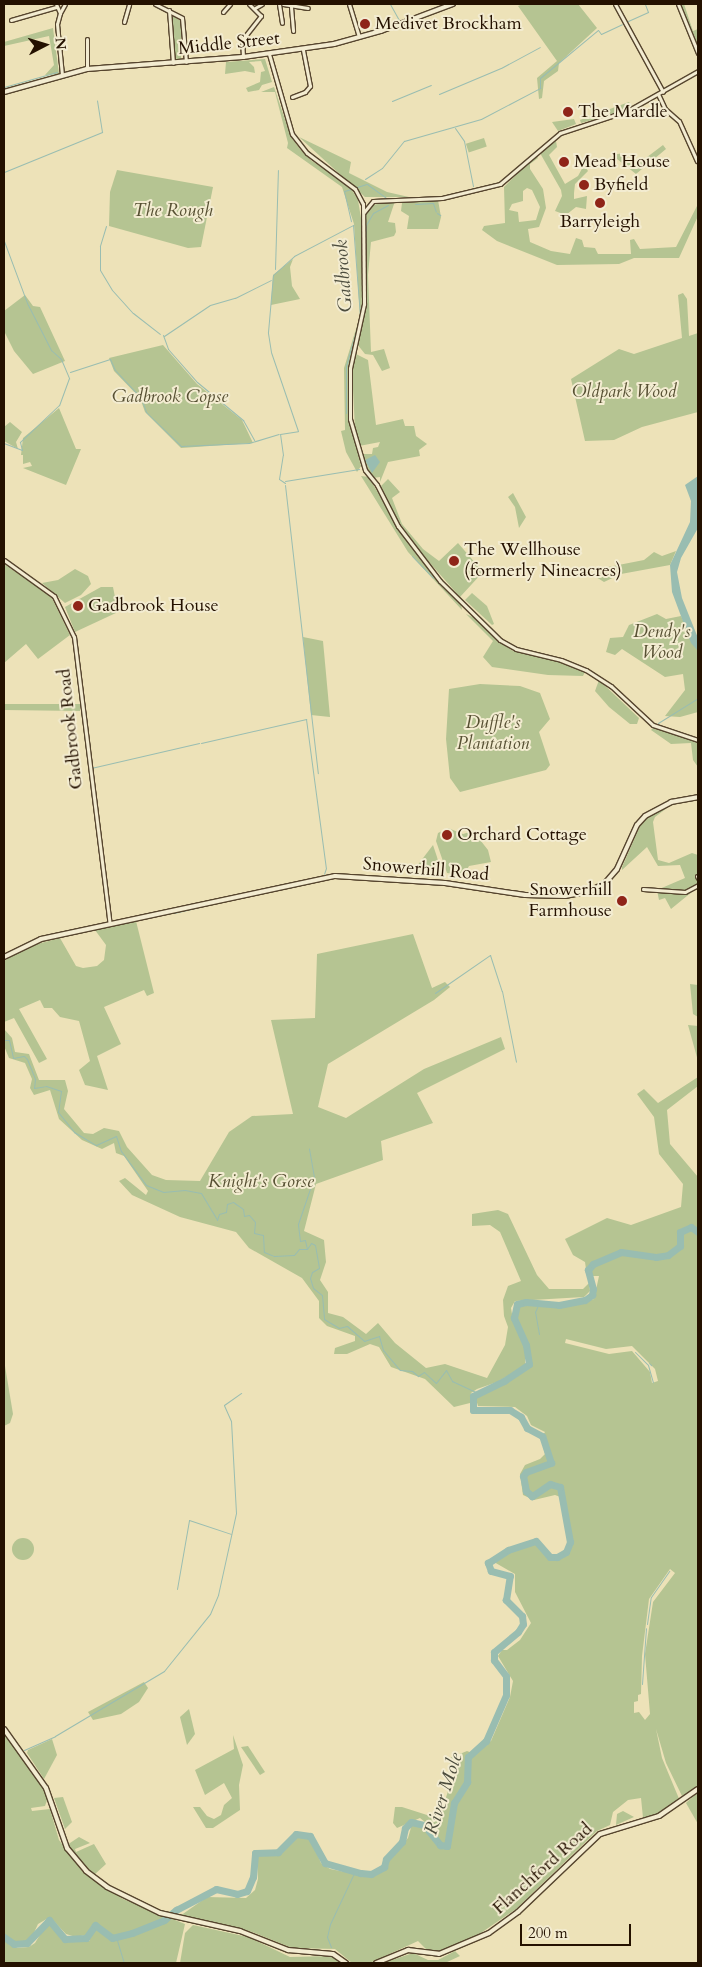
<!DOCTYPE html>
<html>
<head>
<meta charset="utf-8">
<style>
  body { margin:0 }
  #map { position:relative; width:702px; height:1967px; overflow:hidden; background:#ede2b8; font-family:Cardo,serif }
  div>[style] { position:absolute }
  .green>* { inset:0; background:#b5c492; transform-origin:0 0 }
  .round { border-radius:50% }
  .water>* { inset:0; background:#99bdb1 }
  .stream>* { height:1px; margin:-0.5px; padding:0 0.5px; transform-origin:0.5px; border-radius:0.5px; background:#99bdb1 }
  .river>* { height:7px; margin:-3.5px; padding:0 3.5px; transform-origin:3.5px; border-radius:3.5px; background:#99bdb1 }
  .roads { filter:drop-shadow(1px 0 #56452e) drop-shadow(-1px 0 #56452e) drop-shadow(0 1px #56452e) drop-shadow(0 -1px #56452e) }
  .minor>* { height:3px; margin:-1.5px; padding:0 1.5px; transform-origin:1.5px; border-radius:1.5px; background:#f3ecd1 }
  .tertiary>* { height:4px; margin:-2px; padding:0 2px; transform-origin:2px; border-radius:2px; background:#f3ecd1 }
  .dots>* { width:14px; height:14px; translate:-50% -50%; box-sizing:border-box; border:2px solid #f3ecd1; border-radius:50% }
  span { translate:-50% -50%; white-space:nowrap; text-align:center; line-height:1.15; -webkit-text-stroke:4px #f3ecd1; paint-order:stroke }
  .poi-label { font-size:18px; color:#241100 }
  .left { translate:0 -50%; text-align:left }
  .right { translate:-100% -50%; text-align:right }
  .street-label { font-size:18px; color:#241100 }
  .park-label { font-size:18px; color:#575033; font-style:italic }
  .water-label { font-size:19px; color:#4d4d3e; font-style:italic }
  .frame { position:absolute; inset:0; border:5px solid #241100; pointer-events:none }
  .north { position:absolute; left:20px; top:20px; width:50px; height:50px; -webkit-text-stroke:4px #f3ecd1; paint-order:stroke; rotate:85deg; font-size:14px; font-weight:700; line-height:20px; text-align:center; color:#241100 }
  .north::after { content:''; display:block; margin:auto; width:18px; height:22px; background:#241100; clip-path:polygon(50% 0,100% 100%,50% 72%,0 100%) }
  .scale { position:absolute; left:520px; top:1924px; width:111px; height:22px; box-sizing:border-box; border:2px solid #241100; border-top:0; padding-left:6px; font-size:15px; line-height:18px; white-space:nowrap; color:#241100; -webkit-text-stroke:4px #f3ecd1; paint-order:stroke }
</style>
</head>
<body>
<div id="map">
  <div class="green">
    <i style="clip-path:polygon(523px 4px,578px 4px,597px 28px,559px 63px,558px 71px,544px 81px,542px 98px,539px 99px,537px 78px,557px 61px,518px 6px)"></i>
    <i style="clip-path:polygon(680px 4px,684px 4px,693px 31px,698px 29px,698px 49px)"></i>
    <i style="clip-path:polygon(174px 16px,181px 21px,181px 60px,174px 58px,171px 18px)"></i>
    <i style="clip-path:polygon(53px 28px,59px 74px,45px 75px,54px 65px,49px 36px,4px 46px,4px 42px)"></i>
    <i style="clip-path:polygon(265px 59px,272px 82px,262px 85px,259px 90px,248px 92px,246px 88px,260px 82px,261px 72px,265px 71px,261px 61px,249px 62px,254px 67px,255px 73px,245px 71px,225px 74px,226px 62px)"></i>
    <i style="clip-path:polygon(274px 87px,291px 137px,300px 149px,312px 161px,349px 185px,358px 200px,361px 218px,362px 303px,361px 316px,348px 367px,349px 420px,361px 466px,357px 472px,346px 452px,341px 431px,345px 430px,344px 368px,360px 316px,354px 224px,342px 187px,287px 148px,288px 143px,275px 92px,261px 92px)"></i>
    <i style="clip-path:polygon(629px 102px,632px 106px,615px 114px,581px 123px,580px 120px)"></i>
    <i style="clip-path:polygon(574px 119px,576px 124px,558px 131px,552px 122px)"></i>
    <i style="clip-path:polygon(299px 137px,351px 162px,349px 173px,387px 192px,409px 197px,438px 197px,365px 197px)"></i>
    <i style="left:484px;top:138px;width:9px;height:19px;rotate:72deg"></i>
    <i style="clip-path:polygon(556px 141px,557px 147px,549px 155px,565px 184px,578px 176px,584px 165px,588px 171px,575px 184px,574px 193px,574px 199px,587px 196px,586px 209px,576px 207px,566px 215px,555px 211px,562px 196px,561px 190px,540px 153px)"></i>
    <i style="clip-path:polygon(663px 145px,666px 149px,636px 174px,612px 155px,624px 153px,634px 167px)"></i>
    <i style="clip-path:polygon(evenodd,536px 155px,538px 158px,530px 164px,530px 169px,543px 189px,546px 208px,539px 227px,528px 229px,530px 242px,551px 251px,570px 254px,576px 238px,582px 240px,584px 247px,595px 248px,598px 254px,631px 254px,630px 240px,634px 239px,640px 249px,676px 247px,698px 204px,698px 216px,679px 258px,634px 258px,619px 264px,557px 265px,497px 241px,482px 230px,484px 226px,505px 223px,504px 187px,536px 155px,527px 188px,532px 190px,540px 207px,536px 220px,519px 222px,518px 212px,509px 210px,512px 204px,523px 201px,523px 191px,527px 188px)"></i>
    <i style="clip-path:polygon(117px 170px,213px 187px,201px 247px,188px 248px,109px 226px,110px 192px)"></i>
    <i style="clip-path:polygon(438px 200px,441px 217px,438px 229px,407px 229px,409px 216px,401px 211px,402px 203px)"></i>
    <i style="clip-path:polygon(395px 201px,388px 222px,395px 223px,396px 232px,394px 236px,371px 242px,368px 275px,371px 352px,384px 349px,390px 368px,382px 371px,373px 355px,365px 354px,357px 344px,364px 315px,365px 215px,372px 205px)"></i>
    <i style="clip-path:polygon(293px 259px,290px 267px,292px 286px,300px 299px,271px 305px,273px 275px)"></i>
    <i style="clip-path:polygon(683px 293px,687px 299px,689px 336px,698px 333px,698px 412px,642px 427px,614px 440px,585px 441px,571px 379px,619px 349px,634px 354px,682px 338px,678px 295px)"></i>
    <i style="clip-path:polygon(25px 295px,33px 306px,40px 307px,65px 361px,33px 374px,14px 351px,4px 331px,4px 311px)"></i>
    <i style="clip-path:polygon(163px 345px,197px 384px,242px 420px,253px 443px,181px 448px,145px 412px,140px 398px,114px 371px,109px 358px)"></i>
    <i style="clip-path:polygon(356px 354px,368px 360px,376px 425px,403px 419px,405px 426px,414px 426px,416px 436px,427px 444px,419px 450px,420px 456px,388px 462px,380px 482px,380px 477px,373px 478px,367px 470px,362px 458px,363px 454px,372px 454px,373px 448px,378px 447px,380px 442px,359px 446px,355px 430px,352px 369px)"></i>
    <i style="clip-path:polygon(59px 408px,76px 449px,81px 449px,66px 485px,23px 468px,32px 466px,30px 462px,23px 464px,23px 455px,21px 455px,23px 438px)"></i>
    <i style="clip-path:polygon(10px 422px,22px 432px,16px 442px,18px 449px,4px 441px,4px 427px)"></i>
    <i style="clip-path:polygon(361px 476px,369px 477px,399px 530px,441px 586px,461px 604px,462px 610px,408px 552px)"></i>
    <i style="clip-path:polygon(388px 479px,400px 492px,392px 498px,402px 524px,423px 549px,439px 561px,458px 543px,483px 572px,460px 597px,421px 553px,392px 512px,381px 486px)"></i>
    <i style="clip-path:polygon(513px 493px,526px 517px,519px 528px,515px 507px,508px 497px)"></i>
    <i style="clip-path:polygon(676px 551px,670px 565px,621px 574px,604px 582px,596px 577px,596px 573px,603px 568px,644px 560px,654px 552px,662px 556px)"></i>
    <i style="clip-path:polygon(4px 564px,51px 596px,70px 635px,38px 659px,26px 644px,4px 663px)"></i>
    <i style="clip-path:polygon(75px 569px,88px 576px,91px 584px,81px 595px,65px 603px,42px 583px,58px 580px)"></i>
    <i style="clip-path:polygon(101px 587px,113px 587px,118px 612px,75px 632px,65px 607px)"></i>
    <i style="clip-path:polygon(472px 593px,487px 606px,494px 624px,492px 625px,465px 600px)"></i>
    <i style="clip-path:polygon(466px 614px,475px 618px,495px 639px,513px 651px,556px 660px,582px 670px,585px 672px,583px 676px,548px 675px,492px 667px,483px 657px,493px 641px)"></i>
    <i style="clip-path:polygon(657px 614px,666px 619px,681px 616px,698px 651px,698px 712px,680px 717px,665px 716px,685px 690px,683px 674px,665px 677px,622px 649px,615px 655px,606px 652px,610px 638px,623px 637px,629px 625px)"></i>
    <i style="clip-path:polygon(303px 637px,323px 641px,330px 717px,311px 715px)"></i>
    <i style="clip-path:polygon(599px 680px,639px 718px,637px 724px,630px 724px,609px 707px,595px 691px)"></i>
    <i style="clip-path:polygon(480px 684px,520px 686px,540px 693px,550px 719px,539px 732px,550px 765px,546px 770px,460px 792px,450px 778px,446px 739px,449px 689px)"></i>
    <i style="clip-path:polygon(4px 704px,80px 704px,80px 711px,4px 710px)"></i>
    <i style="clip-path:polygon(653px 728px,698px 742px,698px 767px,693px 760px,691px 743px,671px 744px,651px 730px)"></i>
    <i style="clip-path:polygon(671px 805px,655px 817px,653px 822px,658px 860px,669px 863px,692px 853px,698px 855px,698px 887px,671px 909px,665px 898px,659px 900px,657px 890px,685px 878px,680px 865px,658px 866px,647px 847px,622px 870px,622px 867px,643px 819px)"></i>
    <i style="clip-path:polygon(448px 828px,463px 834px,473px 831px,488px 850px,491px 862px,469px 866px,464px 875px,447px 873px,436px 841px,438px 833px)"></i>
    <i style="clip-path:polygon(433px 845px,437px 857px,441px 872px,417px 866px)"></i>
    <i style="clip-path:polygon(136px 921px,154px 993px,147px 996px,144px 990px,104px 1007px,121px 1044px,97px 1056px,108px 1090px,85px 1085px,79px 1070px,90px 1061px,79px 1021px,60px 1017px,52px 1008px,44px 1008px,40px 1000px,19px 1009px,47px 1059px,39px 1063px,14px 1018px,4px 1022px,4px 961px,26px 947px,60px 938px,76px 966px,83px 968px,97px 966px,104px 960px,106px 945px,95px 930px)"></i>
    <i style="clip-path:polygon(413px 934px,432px 988px,445px 982px,450px 987px,434px 1000px,328px 1064px,318px 1107px,346px 1118px,424px 1069px,501px 1037px,505px 1049px,417px 1093px,433px 1123px,381px 1141px,383px 1160px,316px 1184px,304px 1231px,324px 1240px,326px 1262px,320px 1280px,328px 1292px,328px 1313px,343px 1317px,366px 1334px,378px 1323px,395px 1343px,426px 1368px,445px 1364px,487px 1378px,505px 1345px,508px 1327px,504px 1316px,503px 1300px,508px 1286px,521px 1281px,500px 1232px,490px 1225px,472px 1226px,472px 1214px,498px 1210px,508px 1214px,537px 1275px,549px 1289px,583px 1289px,589px 1283px,590px 1291px,584px 1297px,515px 1301px,511px 1308px,513px 1320px,525px 1348px,525px 1366px,497px 1382px,477px 1389px,471px 1393px,470px 1403px,454px 1407px,425px 1379px,391px 1367px,379px 1347px,370px 1344px,347px 1354px,334px 1354px,335px 1348px,355px 1341px,355px 1336px,327px 1326px,319px 1318px,319px 1301px,302px 1278px,249px 1248px,236px 1232px,180px 1217px,132px 1195px,119px 1181px,125px 1178px,146px 1195px,148px 1191px,124px 1156px,116px 1153px,114px 1143px,102px 1149px,82px 1140px,59px 1119px,50px 1090px,34px 1095px,30px 1088px,32px 1079px,25px 1063px,9px 1058px,4px 1046px,4px 1029px,12px 1038px,15px 1052px,29px 1054px,39px 1080px,65px 1080px,68px 1091px,64px 1109px,84px 1133px,93px 1134px,104px 1128px,119px 1131px,127px 1147px,152px 1175px,166px 1180px,200px 1181px,229px 1132px,252px 1116px,293px 1114px,271px 1020px,315px 1018px,317px 954px)"></i>
    <i style="clip-path:polygon(690px 984px,698px 985px,698px 1017px,693px 1014px)"></i>
    <i style="clip-path:polygon(688px 1025px,698px 1026px,698px 1061px)"></i>
    <i style="clip-path:polygon(evenodd,698px 1077px,698px 1086px,667px 1110px,670px 1144px,698px 1177px,698px 1787px,682px 1796px,666px 1763px,656px 1729px,662px 1758px,680px 1801px,662px 1813px,643px 1818px,641px 1798px,628px 1800px,613px 1812px,610px 1825px,597px 1831px,516px 1909px,475px 1937px,441px 1951px,430px 1953px,418px 1941px,370px 1963px,352px 1963px,335px 1949px,292px 1948px,252px 1932px,180px 1916px,207px 1897px,246px 1898px,255px 1890px,258px 1879px,257px 1857px,260px 1853px,276px 1856px,282px 1852px,297px 1836px,305px 1835px,311px 1840px,321px 1863px,330px 1869px,365px 1876px,384px 1871px,389px 1860px,408px 1838px,412px 1824px,425px 1827px,425px 1822px,420px 1818px,397px 1828px,393px 1823px,395px 1807px,402px 1807px,427px 1815px,441px 1813px,449px 1788px,450px 1758px,467px 1751px,475px 1754px,479px 1747px,491px 1741px,510px 1697px,513px 1681px,498px 1656px,502px 1650px,507px 1650px,520px 1640px,531px 1623px,515px 1592px,515px 1574px,494px 1562px,506px 1553px,530px 1545px,536px 1545px,551px 1560px,560px 1559px,573px 1544px,565px 1514px,566px 1499px,555px 1495px,534px 1500px,523px 1495px,520px 1474px,525px 1465px,540px 1459px,545px 1454px,541px 1438px,545px 1432px,531px 1425px,527px 1416px,515px 1407px,478px 1406px,475px 1396px,529px 1367px,531px 1356px,516px 1318px,518px 1306px,523px 1304px,571px 1305px,594px 1299px,599px 1276px,587px 1276px,585px 1262px,573px 1255px,565px 1239px,607px 1218px,631px 1225px,681px 1207px,683px 1184px,659px 1154px,654px 1117px,637px 1094px,644px 1089px,658px 1103px,698px 1077px,566px 1339px,606px 1349px,632px 1346px,655px 1369px,658px 1381px,652px 1383px,650px 1372px,632px 1351px,609px 1354px,565px 1343px,566px 1339px,698px 1077px,670px 1569px,675px 1573px,653px 1602px,645px 1654px,650px 1714px,645px 1720px,639px 1712px,634px 1713px,634px 1702px,638px 1701px,638px 1695px,641px 1694px,642px 1656px,649px 1599px,670px 1569px)"></i>
    <i style="clip-path:polygon(4px 1360px,13px 1414px,10px 1423px,4px 1426px)"></i>
    <i class="round" style="left:12px;top:1538px;width:22px;height:22px"></i>
    <i style="clip-path:polygon(144px 1682px,148px 1688px,139px 1702px,121px 1714px,93px 1720px,88px 1712px)"></i>
    <i style="clip-path:polygon(189px 1709px,195px 1734px,187px 1745px,180px 1717px)"></i>
    <i style="clip-path:polygon(4px 1734px,34px 1773px,48px 1797px,45px 1806px,31px 1808px,32px 1811px,50px 1809px,59px 1840px,83px 1872px,123px 1899px,185px 1924px,176px 1963px,4px 1963px,4px 1940px,17px 1948px,29px 1947px,35px 1943px,46px 1925px,52px 1926px,65px 1941px,90px 1941px,85px 1935px,76px 1937px,66px 1934px,50px 1917px,38px 1924px,31px 1939px,25px 1943px,14px 1943px,4px 1934px)"></i>
    <i style="clip-path:polygon(233px 1735px,243px 1765px,239px 1785px,240px 1810px,213px 1828px,206px 1828px,193px 1807px,200px 1807px,207px 1816px,214px 1819px,221px 1815px,224px 1805px,232px 1798px,224px 1783px,205px 1795px,195px 1770px,234px 1749px)"></i>
    <i style="clip-path:polygon(52px 1739px,57px 1755px,44px 1779px,27px 1753px,28px 1750px)"></i>
    <i style="clip-path:polygon(248px 1746px,265px 1772px,260px 1775px,241px 1747px)"></i>
    <i style="clip-path:polygon(698px 1792px,698px 1824px,686px 1803px)"></i>
    <i style="clip-path:polygon(63px 1797px,72px 1822px,65px 1829px,54px 1798px)"></i>
    <i style="clip-path:polygon(623px 1811px,634px 1817px,616px 1825px,617px 1814px)"></i>
    <i style="clip-path:polygon(79px 1837px,90px 1843px,75px 1849px,76px 1852px,94px 1844px,106px 1864px,94px 1875px,67px 1845px)"></i>
    <i style="clip-path:polygon(193px 1925px,248px 1937px,290px 1957px,332px 1956px,342px 1963px,180px 1963px,185px 1933px)"></i>
    <i style="clip-path:polygon(455px 1951px,460px 1956px,445px 1963px,383px 1963px,413px 1953px,428px 1960px,438px 1960px)"></i>
  </div>
  <div class="water">
    <i style="clip-path:polygon(375px 455px,380px 462px,372px 473px,365px 460px)"></i>
    <i style="clip-path:polygon(698px 476px,698px 528px,681px 558px,677px 572px,682px 598px,698px 638px,698px 651px,691px 643px,672px 592px,670px 565px,690px 522px,691px 501px,685px 485px)"></i>
  </div>
  <div class="stream">
    <i style="left:390px;top:4px;width:21px;rotate:61deg"></i>
    <i style="left:628px;top:21px;width:22px;rotate:-24deg"></i>
    <i style="left:648px;top:12px;width:9px;rotate:-111deg"></i>
    <i style="left:397px;top:29px;width:14px;rotate:-21deg"></i>
    <i style="left:4px;top:87px;width:55px;rotate:-15.8deg"></i>
    <i style="left:439px;top:94px;width:67px;rotate:-22.8deg"></i>
    <i style="left:501px;top:68px;width:44px;rotate:-28.3deg"></i>
    <i style="left:392px;top:101px;width:42px;rotate:-22.3deg"></i>
    <i style="left:455px;top:128px;width:16px;rotate:55deg"></i>
    <i style="left:464px;top:141px;width:46px;rotate:78.7deg"></i>
    <i style="left:4px;top:172px;width:106px;rotate:-22.2deg"></i>
    <i style="left:102px;top:132px;width:32px;rotate:-99deg"></i>
    <i style="left:365px;top:179px;width:20px;rotate:-33deg"></i>
    <i style="left:382px;top:168px;width:35px;rotate:-51deg"></i>
    <i style="left:404px;top:141px;width:80px;rotate:-15.9deg"></i>
    <i style="left:481px;top:119px;width:67px;rotate:-27.7deg"></i>
    <i style="left:540px;top:88px;width:10px;rotate:-90deg"></i>
    <i style="left:540px;top:78px;width:75px;rotate:-39.6deg"></i>
    <i style="left:598px;top:30px;width:5px;rotate:53deg"></i>
    <i style="left:601px;top:34px;width:23px;rotate:-25deg"></i>
    <i style="left:357px;top:187px;width:10px;rotate:-17deg"></i>
    <i style="left:367px;top:184px;width:24px;rotate:36deg"></i>
    <i style="left:351px;top:189px;width:7px;rotate:164deg"></i>
    <i style="left:344px;top:191px;width:31px;rotate:77deg"></i>
    <i style="left:4px;top:191px;width:4px;rotate:90deg"></i>
    <i style="left:415px;top:204px;width:18px;rotate:-3deg"></i>
    <i style="left:433px;top:203px;width:9px;rotate:72deg"></i>
    <i style="left:437px;top:213px;width:4px;rotate:34deg"></i>
    <i style="left:106px;top:226px;width:21px;rotate:107deg"></i>
    <i style="left:100px;top:246px;width:24px;rotate:90deg"></i>
    <i style="left:100px;top:270px;width:23px;rotate:59deg"></i>
    <i style="left:112px;top:290px;width:31px;rotate:48deg"></i>
    <i style="left:133px;top:313px;width:34px;rotate:38deg"></i>
    <i style="left:4px;top:241px;width:66px;rotate:69.6deg"></i>
    <i style="left:27px;top:303px;width:53px;rotate:62.9deg"></i>
    <i style="left:51px;top:350px;width:13px;rotate:42deg"></i>
    <i style="left:61px;top:359px;width:21px;rotate:67deg"></i>
    <i style="left:69px;top:378px;width:29px;rotate:110deg"></i>
    <i style="left:59px;top:405px;width:54px;rotate:136.5deg"></i>
    <i style="left:20px;top:442px;width:8px;rotate:76deg"></i>
    <i style="left:22px;top:450px;width:19px;rotate:-159deg"></i>
    <i style="left:365px;top:259px;width:34px;rotate:-88deg"></i>
    <i style="left:366px;top:225px;width:14px;rotate:-60deg"></i>
    <i style="left:373px;top:213px;width:17px;rotate:-28deg"></i>
    <i style="left:275px;top:269px;width:99px;rotate:-88.3deg"></i>
    <i style="left:163px;top:335px;width:15px;rotate:70deg"></i>
    <i style="left:168px;top:349px;width:44px;rotate:48.7deg"></i>
    <i style="left:197px;top:382px;width:60px;rotate:39.6deg"></i>
    <i style="left:243px;top:420px;width:23px;rotate:61deg"></i>
    <i style="left:164px;top:336px;width:55px;rotate:-34deg"></i>
    <i style="left:210px;top:305px;width:26px;rotate:-16deg"></i>
    <i style="left:235px;top:298px;width:40px;rotate:-26.6deg"></i>
    <i style="left:70px;top:372px;width:42px;rotate:-18deg"></i>
    <i style="left:110px;top:359px;width:12px;rotate:66deg"></i>
    <i style="left:115px;top:370px;width:38px;rotate:47deg"></i>
    <i style="left:141px;top:398px;width:15px;rotate:70deg"></i>
    <i style="left:146px;top:412px;width:49px;rotate:44.2deg"></i>
    <i style="left:181px;top:446px;width:68px;rotate:-2.5deg"></i>
    <i style="left:249px;top:443px;width:31px;rotate:-17deg"></i>
    <i style="left:346px;top:413px;width:47px;rotate:-90deg"></i>
    <i style="left:346px;top:366px;width:44px;rotate:-74.1deg"></i>
    <i style="left:285px;top:481px;width:75px;rotate:-9.2deg"></i>
    <i style="left:285px;top:483px;width:7px;rotate:-146deg"></i>
    <i style="left:279px;top:479px;width:24px;rotate:-81deg"></i>
    <i style="left:283px;top:455px;width:21px;rotate:-98deg"></i>
    <i style="left:280px;top:434px;width:18px;rotate:-9deg"></i>
    <i style="left:298px;top:431px;width:83px;rotate:-108.9deg"></i>
    <i style="left:271px;top:352px;width:20px;rotate:-99deg"></i>
    <i style="left:268px;top:332px;width:57px;rotate:-85deg"></i>
    <i style="left:273px;top:275px;width:28px;rotate:-42deg"></i>
    <i style="left:294px;top:256px;width:67px;rotate:-27.7deg"></i>
    <i style="left:353px;top:225px;width:91px;rotate:85.6deg"></i>
    <i style="left:285px;top:485px;width:290px;rotate:83.5deg"></i>
    <i style="left:412px;top:556px;width:30px;rotate:46deg"></i>
    <i style="left:4px;top:562px;width:21px;rotate:35deg"></i>
    <i style="left:480px;top:617px;width:26px;rotate:47deg"></i>
    <i style="left:658px;top:723px;width:47px;rotate:-32deg"></i>
    <i style="left:201px;top:743px;width:108px;rotate:-12.9deg"></i>
    <i style="left:306px;top:719px;width:150px;rotate:82.4deg"></i>
    <i style="left:326px;top:868px;width:6px;rotate:108deg"></i>
    <i style="left:91px;top:768px;width:111px;rotate:-13deg"></i>
    <i style="left:174px;top:913px;width:22px;rotate:-13deg"></i>
    <i style="left:435px;top:993px;width:67px;rotate:-34.6deg"></i>
    <i style="left:490px;top:955px;width:38px;rotate:72deg"></i>
    <i style="left:502px;top:991px;width:72px;rotate:78.8deg"></i>
    <i style="left:4px;top:1040px;width:5px"></i>
    <i style="left:9px;top:1040px;width:18px;rotate:77deg"></i>
    <i style="left:13px;top:1058px;width:11px;rotate:-10deg"></i>
    <i style="left:24px;top:1056px;width:4px;rotate:45deg"></i>
    <i style="left:27px;top:1059px;width:22px;rotate:68deg"></i>
    <i style="left:35px;top:1079px;width:9px;rotate:96deg"></i>
    <i style="left:34px;top:1088px;width:12px;rotate:-9deg"></i>
    <i style="left:46px;top:1086px;width:16px;rotate:18deg"></i>
    <i style="left:61px;top:1091px;width:21px;rotate:98deg"></i>
    <i style="left:58px;top:1112px;width:26px;rotate:51deg"></i>
    <i style="left:74px;top:1132px;width:26px;rotate:31deg"></i>
    <i style="left:96px;top:1145px;width:22px;rotate:-24deg"></i>
    <i style="left:116px;top:1136px;width:16px;rotate:72deg"></i>
    <i style="left:121px;top:1151px;width:42px;rotate:53.7deg"></i>
    <i style="left:146px;top:1185px;width:18px;rotate:22deg"></i>
    <i style="left:163px;top:1192px;width:22px;rotate:-5deg"></i>
    <i style="left:185px;top:1190px;width:16px;rotate:11deg"></i>
    <i style="left:201px;top:1193px;width:31px;rotate:59deg"></i>
    <i style="left:217px;top:1220px;width:6px;rotate:-72deg"></i>
    <i style="left:219px;top:1214px;width:7px;rotate:-16deg"></i>
    <i style="left:226px;top:1212px;width:8px;rotate:-83deg"></i>
    <i style="left:227px;top:1204px;width:6px;rotate:-18deg"></i>
    <i style="left:233px;top:1202px;width:12px;rotate:35deg"></i>
    <i style="left:243px;top:1209px;width:7px;rotate:82deg"></i>
    <i style="left:244px;top:1216px;width:5px;rotate:-11deg"></i>
    <i style="left:249px;top:1215px;width:9px;rotate:49deg"></i>
    <i style="left:255px;top:1222px;width:11px;rotate:95deg"></i>
    <i style="left:254px;top:1233px;width:9px;rotate:13deg"></i>
    <i style="left:263px;top:1235px;width:17px;rotate:87deg"></i>
    <i style="left:264px;top:1252px;width:11px;rotate:22deg"></i>
    <i style="left:274px;top:1256px;width:20px;rotate:-3deg"></i>
    <i style="left:294px;top:1255px;width:8px;rotate:-50deg"></i>
    <i style="left:299px;top:1249px;width:8px"></i>
    <i style="left:307px;top:1249px;width:7px;rotate:-56deg"></i>
    <i style="left:311px;top:1243px;width:4px;rotate:27deg"></i>
    <i style="left:315px;top:1245px;width:23px;rotate:80deg"></i>
    <i style="left:319px;top:1268px;width:8px;rotate:150deg"></i>
    <i style="left:312px;top:1272px;width:6px;rotate:108deg"></i>
    <i style="left:310px;top:1278px;width:10px;rotate:73deg"></i>
    <i style="left:313px;top:1288px;width:11px;rotate:38deg"></i>
    <i style="left:322px;top:1295px;width:24px;rotate:85deg"></i>
    <i style="left:324px;top:1319px;width:17px;rotate:31deg"></i>
    <i style="left:339px;top:1328px;width:8px;rotate:-14deg"></i>
    <i style="left:347px;top:1326px;width:23px;rotate:41deg"></i>
    <i style="left:364px;top:1341px;width:16px;rotate:-18deg"></i>
    <i style="left:379px;top:1336px;width:15px;rotate:74deg"></i>
    <i style="left:383px;top:1350px;width:26px;rotate:50deg"></i>
    <i style="left:400px;top:1370px;width:12px;rotate:5deg"></i>
    <i style="left:412px;top:1371px;width:8px;rotate:40deg"></i>
    <i style="left:418px;top:1376px;width:7px;rotate:-34deg"></i>
    <i style="left:424px;top:1372px;width:16px;rotate:43deg"></i>
    <i style="left:436px;top:1383px;width:16px;rotate:-52deg"></i>
    <i style="left:446px;top:1370px;width:13px;rotate:61deg"></i>
    <i style="left:452px;top:1381px;width:26px;rotate:25deg"></i>
    <i style="left:307px;top:1249px;width:9px;rotate:-103deg"></i>
    <i style="left:305px;top:1240px;width:5px;rotate:169deg"></i>
    <i style="left:300px;top:1241px;width:17px;rotate:-97deg"></i>
    <i style="left:298px;top:1224px;width:50px;rotate:-71.2deg"></i>
    <i style="left:314px;top:1177px;width:29px;rotate:-100deg"></i>
    <i style="left:539px;top:1334px;width:22px;rotate:-100deg"></i>
    <i style="left:535px;top:1312px;width:10px;rotate:-66deg"></i>
    <i style="left:635px;top:1352px;width:18px;rotate:45deg"></i>
    <i style="left:648px;top:1365px;width:18px;rotate:74deg"></i>
    <i style="left:649px;top:1363px;width:3px;rotate:45deg"></i>
    <i style="left:177px;top:1589px;width:70px;rotate:-80.1deg"></i>
    <i style="left:189px;top:1520px;width:44px;rotate:18.4deg"></i>
    <i style="left:647px;top:1624px;width:27px;rotate:-82deg"></i>
    <i style="left:651px;top:1597px;width:32px;rotate:-55deg"></i>
    <i style="left:642px;top:1684px;width:56px;rotate:-85.9deg"></i>
    <i style="left:7px;top:1738px;width:12px;rotate:48deg"></i>
    <i style="left:24px;top:1750px;width:34px;rotate:-24deg"></i>
    <i style="left:55px;top:1736px;width:127px;rotate:-30.8deg"></i>
    <i style="left:164px;top:1671px;width:73px;rotate:-51.1deg"></i>
    <i style="left:210px;top:1614px;width:21px;rotate:-67deg"></i>
    <i style="left:218px;top:1595px;width:84px;rotate:-77.6deg"></i>
    <i style="left:236px;top:1513px;width:92px;rotate:-93.1deg"></i>
    <i style="left:231px;top:1421px;width:17px;rotate:-114deg"></i>
    <i style="left:224px;top:1405px;width:21px;rotate:-35deg"></i>
    <i style="left:116px;top:1937px;width:27px;rotate:73deg"></i>
    <i style="left:331px;top:1947px;width:11px;rotate:-112deg"></i>
    <i style="left:327px;top:1937px;width:13px;rotate:-77deg"></i>
    <i style="left:330px;top:1924px;width:59px;rotate:-64.7deg"></i>
  </div>
  <div class="river">
    <i style="left:4px;top:1937px;width:12px;rotate:35deg"></i>
    <i style="left:14px;top:1944px;width:13px;rotate:-4deg"></i>
    <i style="left:27px;top:1943px;width:32px;rotate:-46deg"></i>
    <i style="left:49px;top:1920px;width:25px;rotate:50deg"></i>
    <i style="left:65px;top:1939px;width:21px;rotate:-3deg"></i>
    <i style="left:86px;top:1938px;width:16px;rotate:-55deg"></i>
    <i style="left:95px;top:1925px;width:21px;rotate:37deg"></i>
    <i style="left:112px;top:1938px;width:21px;rotate:-14deg"></i>
    <i style="left:132px;top:1933px;width:35px;rotate:-22deg"></i>
    <i style="left:164px;top:1920px;width:16px;rotate:-40deg"></i>
    <i style="left:176px;top:1910px;width:45px;rotate:-27.7deg"></i>
    <i style="left:216px;top:1889px;width:22px;rotate:13deg"></i>
    <i style="left:237px;top:1894px;width:10px;rotate:-17deg"></i>
    <i style="left:247px;top:1891px;width:15px;rotate:-67deg"></i>
    <i style="left:253px;top:1877px;width:24px;rotate:-85deg"></i>
    <i style="left:255px;top:1853px;width:23px;rotate:-2deg"></i>
    <i style="left:278px;top:1852px;width:25px;rotate:-45deg"></i>
    <i style="left:296px;top:1834px;width:14px;rotate:8deg"></i>
    <i style="left:310px;top:1836px;width:31px;rotate:61deg"></i>
    <i style="left:325px;top:1863px;width:37px;rotate:16deg"></i>
    <i style="left:361px;top:1873px;width:10px;rotate:6deg"></i>
    <i style="left:371px;top:1874px;width:15px;rotate:-28deg"></i>
    <i style="left:384px;top:1867px;width:8px;rotate:-76deg"></i>
    <i style="left:386px;top:1859px;width:23px;rotate:-47deg"></i>
    <i style="left:402px;top:1842px;width:14px;rotate:-78deg"></i>
    <i style="left:405px;top:1828px;width:8px;rotate:-45deg"></i>
    <i style="left:411px;top:1822px;width:13px;rotate:13deg"></i>
    <i style="left:424px;top:1825px;width:26px;rotate:51deg"></i>
    <i style="left:440px;top:1845px;width:7px;rotate:8deg"></i>
    <i style="left:447px;top:1846px;width:44px;rotate:-80.8deg"></i>
    <i style="left:454px;top:1803px;width:25px;rotate:-58deg"></i>
    <i style="left:467px;top:1782px;width:25px;rotate:-88deg"></i>
    <i style="left:468px;top:1757px;width:24px;rotate:-42deg"></i>
    <i style="left:486px;top:1741px;width:50px;rotate:-66.5deg"></i>
    <i style="left:506px;top:1695px;width:19px;rotate:-90deg"></i>
    <i style="left:506px;top:1676px;width:20px;rotate:-127deg"></i>
    <i style="left:494px;top:1660px;width:8px;rotate:-90deg"></i>
    <i style="left:494px;top:1652px;width:31px;rotate:-40deg"></i>
    <i style="left:518px;top:1632px;width:9px;rotate:-58deg"></i>
    <i style="left:523px;top:1624px;width:8px;rotate:-97deg"></i>
    <i style="left:522px;top:1616px;width:23px;rotate:-135deg"></i>
    <i style="left:506px;top:1600px;width:24px;rotate:-81deg"></i>
    <i style="left:510px;top:1576px;width:20px;rotate:-165deg"></i>
    <i style="left:491px;top:1571px;width:9px;rotate:-111deg"></i>
    <i style="left:488px;top:1563px;width:24px;rotate:-33deg"></i>
    <i style="left:508px;top:1550px;width:29px;rotate:-18deg"></i>
    <i style="left:536px;top:1541px;width:21px;rotate:49deg"></i>
    <i style="left:550px;top:1557px;width:7px"></i>
    <i style="left:557px;top:1557px;width:10px;rotate:-29deg"></i>
    <i style="left:566px;top:1552px;width:11px;rotate:-68deg"></i>
    <i style="left:570px;top:1542px;width:56px;rotate:-100.3deg"></i>
    <i style="left:560px;top:1487px;width:10px;rotate:-163deg"></i>
    <i style="left:550px;top:1484px;width:22px;rotate:146deg"></i>
    <i style="left:532px;top:1496px;width:8px;rotate:-140deg"></i>
    <i style="left:526px;top:1491px;width:15px;rotate:-101deg"></i>
    <i style="left:523px;top:1476px;width:5px;rotate:-53deg"></i>
    <i style="left:526px;top:1472px;width:27px;rotate:-20deg"></i>
    <i style="left:551px;top:1463px;width:28px;rotate:-108deg"></i>
    <i style="left:542px;top:1436px;width:17px;rotate:-152deg"></i>
    <i style="left:527px;top:1428px;width:13px;rotate:-119deg"></i>
    <i style="left:521px;top:1417px;width:13px;rotate:-148deg"></i>
    <i style="left:510px;top:1410px;width:37px;rotate:180deg"></i>
    <i style="left:473px;top:1410px;width:14px;rotate:-90deg"></i>
    <i style="left:473px;top:1396px;width:34px;rotate:-26deg"></i>
    <i style="left:504px;top:1381px;width:30px;rotate:-34deg"></i>
    <i style="left:529px;top:1364px;width:19px;rotate:-99deg"></i>
    <i style="left:526px;top:1345px;width:30px;rotate:-114deg"></i>
    <i style="left:514px;top:1318px;width:14px;rotate:-78deg"></i>
    <i style="left:517px;top:1304px;width:9px;rotate:-13deg"></i>
    <i style="left:526px;top:1302px;width:33px;rotate:5deg"></i>
    <i style="left:559px;top:1305px;width:26px;rotate:-11deg"></i>
    <i style="left:585px;top:1300px;width:9px;rotate:-36deg"></i>
    <i style="left:592px;top:1295px;width:6px;rotate:-81deg"></i>
    <i style="left:593px;top:1289px;width:20px;rotate:-105deg"></i>
    <i style="left:588px;top:1270px;width:8px;rotate:-50deg"></i>
    <i style="left:593px;top:1264px;width:30px;rotate:-23deg"></i>
    <i style="left:621px;top:1252px;width:35px;rotate:8deg"></i>
    <i style="left:656px;top:1257px;width:12px;rotate:-9deg"></i>
    <i style="left:668px;top:1255px;width:15px;rotate:-37deg"></i>
    <i style="left:680px;top:1246px;width:14px;rotate:-90deg"></i>
    <i style="left:680px;top:1232px;width:12px;rotate:-24deg"></i>
    <i style="left:691px;top:1227px;width:9px;rotate:36deg"></i>
  </div>
  <div class="roads">
    <div class="minor">
      <i style="left:56px;top:4px;width:10px;rotate:66deg"></i>
      <i style="left:60px;top:13px;width:11px;rotate:105deg"></i>
      <i style="left:57px;top:24px;width:51px;rotate:84.4deg"></i>
      <i style="left:155px;top:4px;width:30px;rotate:27deg"></i>
      <i style="left:182px;top:18px;width:44px;rotate:84.8deg"></i>
      <i style="left:279px;top:4px;width:19px;rotate:81deg"></i>
      <i style="left:283px;top:4px;width:25px;rotate:9deg"></i>
      <i style="left:349px;top:4px;width:34px;rotate:73deg"></i>
      <i style="left:615px;top:4px;width:100px;rotate:61.4deg"></i>
      <i style="left:678px;top:4px;width:53px;rotate:67.8deg"></i>
      <i style="left:291px;top:7px;width:24px;rotate:85deg"></i>
      <i style="left:255px;top:8px;width:8px;rotate:-30deg"></i>
      <i style="left:169px;top:10px;width:53px;rotate:85.7deg"></i>
      <i style="left:223px;top:12px;width:11px;rotate:-49deg"></i>
      <i style="left:60px;top:13px;width:10px;rotate:-61deg"></i>
      <i style="left:11px;top:20px;width:47px;rotate:-16.1deg"></i>
      <i style="left:124px;top:22px;width:19px;rotate:-74deg"></i>
      <i style="left:269px;top:54px;width:83px;rotate:74deg"></i>
      <i style="left:292px;top:134px;width:24px;rotate:52deg"></i>
      <i style="left:307px;top:153px;width:60px;rotate:36.9deg"></i>
      <i style="left:355px;top:189px;width:17px;rotate:62deg"></i>
      <i style="left:363px;top:204px;width:100px;rotate:89.4deg"></i>
      <i style="left:364px;top:304px;width:66px;rotate:102.3deg"></i>
      <i style="left:350px;top:368px;width:51px;rotate:90deg"></i>
      <i style="left:350px;top:419px;width:53px;rotate:73.6deg"></i>
      <i style="left:365px;top:470px;width:19px;rotate:51deg"></i>
      <i style="left:377px;top:485px;width:46px;rotate:62.9deg"></i>
      <i style="left:398px;top:526px;width:69px;rotate:52.6deg"></i>
      <i style="left:440px;top:581px;width:84px;rotate:44.5deg"></i>
      <i style="left:500px;top:640px;width:18px;rotate:29deg"></i>
      <i style="left:516px;top:649px;width:46px;rotate:13.7deg"></i>
      <i style="left:561px;top:660px;width:27px;rotate:22deg"></i>
      <i style="left:586px;top:670px;width:30px;rotate:33deg"></i>
      <i style="left:611px;top:686px;width:57px;rotate:42.9deg"></i>
      <i style="left:653px;top:725px;width:47px;rotate:18.4deg"></i>
      <i style="left:243px;top:57px;width:17px;rotate:-93deg"></i>
      <i style="left:242px;top:40px;width:31px;rotate:-52deg"></i>
      <i style="left:261px;top:16px;width:17px;rotate:-135deg"></i>
      <i style="left:87px;top:69px;width:30px;rotate:-90deg"></i>
      <i style="left:658px;top:94px;width:17px;rotate:65deg"></i>
      <i style="left:665px;top:109px;width:18px;rotate:41deg"></i>
      <i style="left:679px;top:121px;width:44px;rotate:65.8deg"></i>
      <i style="left:292px;top:97px;width:14px;rotate:-21deg"></i>
      <i style="left:305px;top:92px;width:8px;rotate:-50deg"></i>
      <i style="left:310px;top:86px;width:37px;rotate:-101deg"></i>
      <i style="left:364px;top:212px;width:14px;rotate:-51deg"></i>
      <i style="left:373px;top:201px;width:69px;rotate:-2.5deg"></i>
      <i style="left:442px;top:198px;width:60px;rotate:-13.6deg"></i>
      <i style="left:500px;top:184px;width:79px;rotate:-40.4deg"></i>
      <i style="left:560px;top:133px;width:71px;rotate:-18.2deg"></i>
      <i style="left:627px;top:111px;width:81px;rotate:-29.4deg"></i>
      <i style="left:4px;top:560px;width:62px;rotate:35.8deg"></i>
      <i style="left:54px;top:596px;width:46px;rotate:64deg"></i>
      <i style="left:74px;top:637px;width:289px;rotate:82.9deg"></i>
      <i style="left:697px;top:876px;width:2px;rotate:63deg"></i>
      <i style="left:643px;top:889px;width:42px;rotate:4.1deg"></i>
      <i style="left:685px;top:892px;width:15px;rotate:-28deg"></i>
    </div>
    <div class="tertiary">
      <i style="left:4px;top:92px;width:86px;rotate:-15.5deg"></i>
      <i style="left:87px;top:69px;width:156px;rotate:-4.4deg"></i>
      <i style="left:243px;top:57px;width:92px;rotate:-8.1deg"></i>
      <i style="left:334px;top:44px;width:49px;rotate:-15.5deg"></i>
      <i style="left:381px;top:31px;width:77px;rotate:-20.6deg"></i>
      <i style="left:4px;top:957px;width:41px;rotate:-25.9deg"></i>
      <i style="left:41px;top:939px;width:301px;rotate:-12.1deg"></i>
      <i style="left:335px;top:876px;width:110px;rotate:3.6deg"></i>
      <i style="left:445px;top:883px;width:81px;rotate:8.5deg"></i>
      <i style="left:525px;top:895px;width:40px;rotate:1.4deg"></i>
      <i style="left:565px;top:896px;width:25px;rotate:-11deg"></i>
      <i style="left:590px;top:891px;width:17px;rotate:-28deg"></i>
      <i style="left:605px;top:883px;width:18px;rotate:-49deg"></i>
      <i style="left:617px;top:869px;width:48px;rotate:-65.6deg"></i>
      <i style="left:637px;top:825px;width:12px;rotate:-48deg"></i>
      <i style="left:645px;top:816px;width:30px;rotate:-28deg"></i>
      <i style="left:671px;top:802px;width:27px;rotate:-10deg"></i>
      <i style="left:4px;top:1729px;width:72px;rotate:54.6deg"></i>
      <i style="left:46px;top:1788px;width:64px;rotate:70.7deg"></i>
      <i style="left:67px;top:1848px;width:30px;rotate:50deg"></i>
      <i style="left:86px;top:1871px;width:26px;rotate:37deg"></i>
      <i style="left:107px;top:1887px;width:59px;rotate:26.1deg"></i>
      <i style="left:160px;top:1913px;width:82px;rotate:12.7deg"></i>
      <i style="left:240px;top:1931px;width:52px;rotate:21.6deg"></i>
      <i style="left:288px;top:1950px;width:45px;rotate:5.1deg"></i>
      <i style="left:333px;top:1954px;width:16px;rotate:35deg"></i>
      <i style="left:376px;top:1963px;width:35px;rotate:-22deg"></i>
      <i style="left:408px;top:1950px;width:31px;rotate:7deg"></i>
      <i style="left:439px;top:1954px;width:54px;rotate:-22.8deg"></i>
      <i style="left:489px;top:1933px;width:36px;rotate:-36deg"></i>
      <i style="left:518px;top:1912px;width:113px;rotate:-43.6deg"></i>
      <i style="left:600px;top:1834px;width:62px;rotate:-17deg"></i>
      <i style="left:659px;top:1816px;width:47px;rotate:-34.7deg"></i>
    </div>
  </div>
  <div class="dots">
    <i style="left:365px;top:24px;background:#8f2418"></i>
    <i style="left:568px;top:112px;background:#8f2418"></i>
    <i style="left:564px;top:162px;background:#8f2418"></i>
    <i style="left:584px;top:185px;background:#8f2418"></i>
    <i style="left:600px;top:203px;background:#8f2418"></i>
    <i style="left:454px;top:561px;background:#8f2418"></i>
    <i style="left:78px;top:606px;background:#8f2418"></i>
    <i style="left:447px;top:835px;background:#8f2418"></i>
    <i style="left:622px;top:901px;background:#8f2418"></i>
  </div>
  <div class="poi-label">
    <span class="left" style="left:375px;top:24px">Medivet Brockham</span>
    <span class="left" style="left:578px;top:112px">The Mardle</span>
    <span class="left" style="left:574px;top:162px">Mead House</span>
    <span class="left" style="left:594px;top:185px">Byfield</span>
    <span style="left:600px;top:222px">Barryleigh</span>
    <span class="left" style="left:464px;top:561px">The Wellhouse<br>(formerly Nineacres)</span>
    <span class="left" style="left:88px;top:606px">Gadbrook House</span>
    <span class="left" style="left:457px;top:835px">Orchard Cottage</span>
    <span class="right" style="left:612px;top:901px">Snowerhill<br>Farmhouse</span>
  </div>
  <div class="street-label">
    <span style="left:229px;top:44px;rotate:-6deg">Middle Street</span>
    <span style="left:71px;top:729px;rotate:-96deg">Gadbrook Road</span>
    <span style="left:426px;top:870px;rotate:5deg">Snowerhill Road</span>
    <span style="left:543px;top:1869px;rotate:-42deg">Flanchford Road</span>
  </div>
  <div class="park-label">
    <span style="left:173px;top:211px">The Rough</span>
    <span style="left:624px;top:392px">Oldpark Wood</span>
    <span style="left:170px;top:397px">Gadbrook Copse</span>
    <span style="left:662px;top:643px">Dendy's<br>Wood</span>
    <span style="left:493px;top:734px">Duffle's<br>Plantation</span>
    <span style="left:261px;top:1182px">Knight's Gorse</span>
  </div>
  <div class="water-label">
    <span style="left:344px;top:276px;rotate:-94deg">Gadbrook</span>
    <span style="left:444px;top:1794px;rotate:-72deg">River Mole</span>
  </div>
  <div class="frame"></div>
  <div class="north">N</div>
  <div class="scale">200 m</div>
</div>
</body>
</html>
